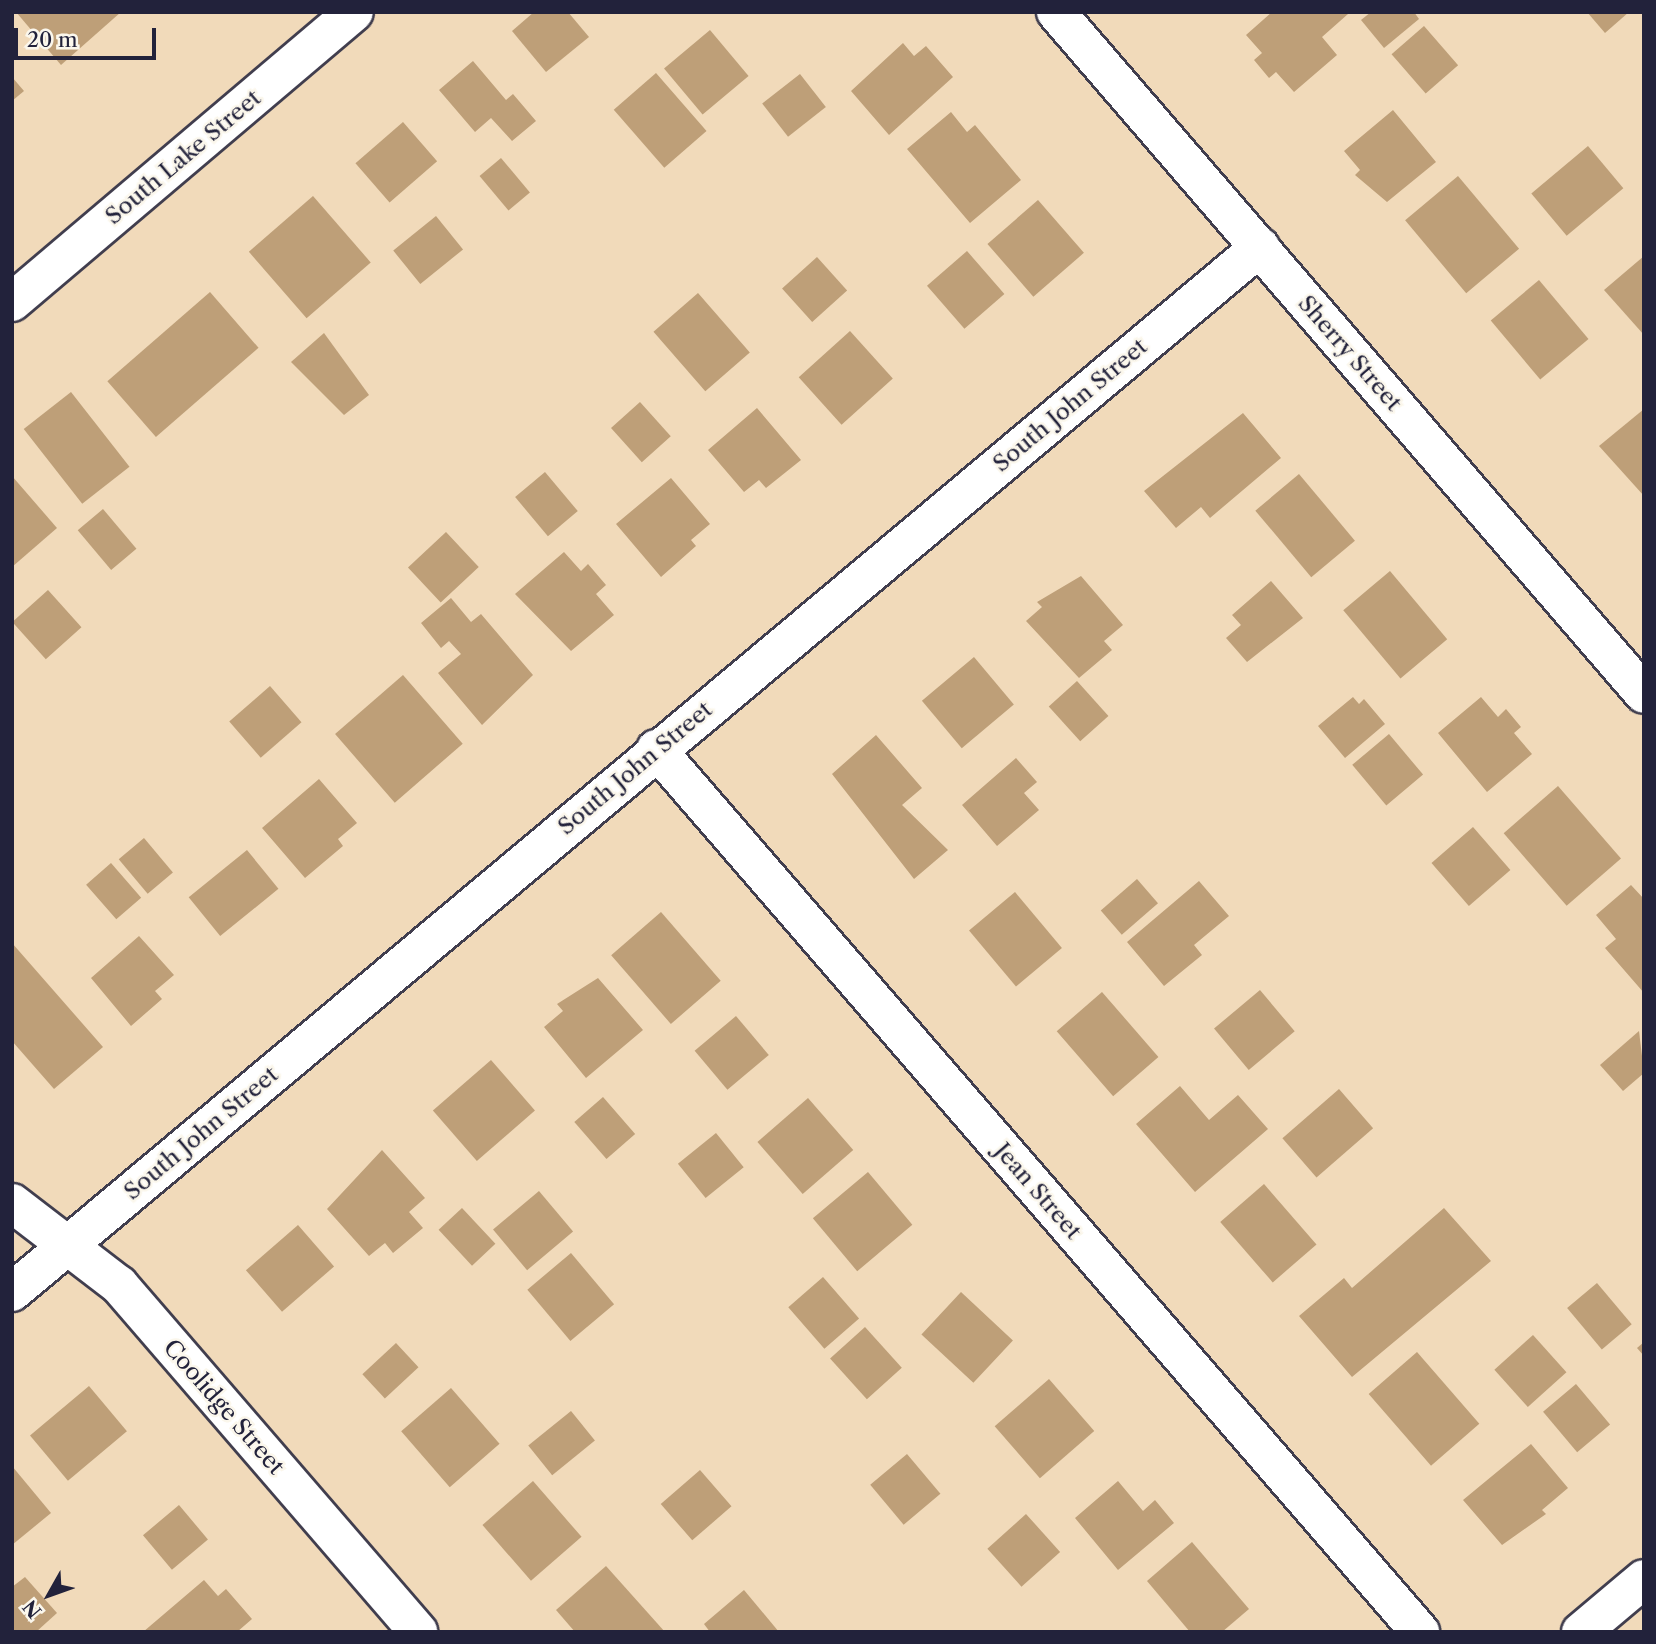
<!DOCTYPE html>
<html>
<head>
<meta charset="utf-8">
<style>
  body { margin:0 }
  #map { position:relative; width:1656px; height:1644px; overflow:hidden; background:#f1daba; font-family:"Libre Caslon Text",serif }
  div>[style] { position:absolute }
  .building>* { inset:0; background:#be9f78; transform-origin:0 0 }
  .roads { filter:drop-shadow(2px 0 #413e4e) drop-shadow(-2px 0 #413e4e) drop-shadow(0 2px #413e4e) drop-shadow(0 -2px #413e4e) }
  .street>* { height:38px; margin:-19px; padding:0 19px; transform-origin:19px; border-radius:19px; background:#fff }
  .secondary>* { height:38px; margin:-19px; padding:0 19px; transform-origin:19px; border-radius:19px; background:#fff }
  span { translate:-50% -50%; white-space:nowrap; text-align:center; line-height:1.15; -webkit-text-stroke:5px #fbf7ec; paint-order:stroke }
  .street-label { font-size:23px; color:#22223b }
  .frame { position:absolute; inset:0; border:14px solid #22223b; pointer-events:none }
  .north { position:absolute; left:14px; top:1560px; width:70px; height:70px; -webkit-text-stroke:5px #fbf7ec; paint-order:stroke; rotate:230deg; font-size:19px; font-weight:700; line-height:28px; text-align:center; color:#22223b }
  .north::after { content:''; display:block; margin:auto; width:24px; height:32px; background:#22223b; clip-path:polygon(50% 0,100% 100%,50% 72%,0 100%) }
  .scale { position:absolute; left:14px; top:28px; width:142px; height:32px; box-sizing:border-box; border:4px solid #22223b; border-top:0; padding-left:9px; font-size:21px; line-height:24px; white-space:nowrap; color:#22223b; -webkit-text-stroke:5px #fbf7ec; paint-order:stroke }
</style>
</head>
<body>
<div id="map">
  <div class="building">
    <i style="clip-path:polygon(16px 12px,121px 12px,61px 65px)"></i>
    <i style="clip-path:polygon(534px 12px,568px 12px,589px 37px,546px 72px,512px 31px)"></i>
    <i style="clip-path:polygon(1272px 12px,1348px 14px,1322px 37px,1337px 55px,1294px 92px,1276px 72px,1269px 78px,1254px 60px,1262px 53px,1246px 35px)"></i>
    <i style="clip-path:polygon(1371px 12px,1414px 12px,1419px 19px,1384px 48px,1361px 20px)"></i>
    <i style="clip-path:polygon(1587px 12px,1629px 12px,1605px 33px)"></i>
    <i style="left:1424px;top:26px;width:52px;height:43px;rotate:49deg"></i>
    <i style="left:710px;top:30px;width:60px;height:60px;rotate:50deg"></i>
    <i style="clip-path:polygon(903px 43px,914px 56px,926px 46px,953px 77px,889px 135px,851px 91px)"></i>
    <i style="clip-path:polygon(473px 61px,506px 100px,513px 94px,536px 121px,512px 141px,491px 118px,475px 132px,439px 90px)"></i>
    <i style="left:656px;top:73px;width:77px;height:56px;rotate:49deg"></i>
    <i style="left:800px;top:74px;width:42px;height:48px;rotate:52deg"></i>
    <i style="clip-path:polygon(12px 77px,24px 91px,12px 101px)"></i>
    <i style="clip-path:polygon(1393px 110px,1436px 162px,1387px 202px,1355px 175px,1360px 170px,1344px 151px)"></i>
    <i style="clip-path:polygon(951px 112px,967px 132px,975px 125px,1021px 180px,970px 223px,907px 149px)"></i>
    <i style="left:403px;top:122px;width:52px;height:63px;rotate:49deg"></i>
    <i style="left:1588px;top:146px;width:55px;height:74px;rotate:50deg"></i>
    <i style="left:501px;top:158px;width:45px;height:28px;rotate:50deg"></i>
    <i style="left:1458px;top:176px;width:95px;height:69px;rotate:50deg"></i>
    <i style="left:313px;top:196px;width:88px;height:85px;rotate:49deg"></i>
    <i style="left:1038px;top:200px;width:70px;height:67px;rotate:49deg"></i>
    <i style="left:436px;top:216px;width:43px;height:55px;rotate:51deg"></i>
    <i style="left:967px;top:251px;width:57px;height:53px;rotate:49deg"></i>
    <i style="clip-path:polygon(1644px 256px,1644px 335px,1604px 290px)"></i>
    <i style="left:817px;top:257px;width:45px;height:47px;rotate:48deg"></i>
    <i style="left:1539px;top:280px;width:77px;height:63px;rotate:50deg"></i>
    <i style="left:210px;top:292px;width:74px;height:136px;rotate:49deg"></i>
    <i style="left:698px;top:293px;width:79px;height:59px;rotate:49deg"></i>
    <i style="left:850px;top:331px;width:64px;height:69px;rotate:48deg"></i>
    <i style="clip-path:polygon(324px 333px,369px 395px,344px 415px,291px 362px)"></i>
    <i style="left:71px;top:392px;width:95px;height:60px;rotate:52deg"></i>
    <i style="left:640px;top:402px;width:46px;height:39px;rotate:48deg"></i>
    <i style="clip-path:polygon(757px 408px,801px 460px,766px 488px,759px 480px,744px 492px,708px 450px)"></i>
    <i style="clip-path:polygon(1644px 409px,1644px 496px,1599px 446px)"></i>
    <i style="clip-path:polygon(1243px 413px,1281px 458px,1210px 518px,1201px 507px,1176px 528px,1144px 491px)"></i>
    <i style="left:545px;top:472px;width:51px;height:39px;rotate:50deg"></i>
    <i style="left:1299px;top:474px;width:87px;height:57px;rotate:50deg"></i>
    <i style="clip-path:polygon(12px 476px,57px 528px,12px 567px)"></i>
    <i style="clip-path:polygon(671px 478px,710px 524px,691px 540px,696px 546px,661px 577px,616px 524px)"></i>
    <i style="left:103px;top:509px;width:52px;height:33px;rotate:50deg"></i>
    <i style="left:446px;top:532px;width:48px;height:52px;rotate:47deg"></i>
    <i style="clip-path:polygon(564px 552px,581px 571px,588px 564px,606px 585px,596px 594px,614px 615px,571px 651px,515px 594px)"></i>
    <i style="left:1390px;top:571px;width:89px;height:61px;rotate:50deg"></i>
    <i style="clip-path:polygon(1081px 576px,1123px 625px,1104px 641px,1112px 650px,1079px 678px,1026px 621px,1042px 607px,1037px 602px)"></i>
    <i style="clip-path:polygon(1271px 581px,1303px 618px,1247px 662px,1226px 638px,1241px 625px,1232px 615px)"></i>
    <i style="left:48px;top:590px;width:50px;height:48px;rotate:48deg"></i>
    <i style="clip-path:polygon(451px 598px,471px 622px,481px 614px,533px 675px,482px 725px,438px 673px,461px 654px,449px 641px,441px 648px,421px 623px)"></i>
    <i style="left:974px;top:657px;width:62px;height:68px;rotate:50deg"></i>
    <i style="left:403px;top:675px;width:91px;height:90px;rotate:49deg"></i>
    <i style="left:1077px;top:681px;width:47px;height:38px;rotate:48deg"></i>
    <i style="left:270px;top:686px;width:48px;height:54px;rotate:49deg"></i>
    <i style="clip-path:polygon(1353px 697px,1359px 704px,1364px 699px,1385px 724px,1345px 758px,1318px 726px)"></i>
    <i style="clip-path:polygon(1481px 697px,1498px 717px,1506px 709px,1521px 727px,1514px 733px,1532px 754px,1487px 792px,1438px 733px)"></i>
    <i style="left:1389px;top:734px;width:53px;height:48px;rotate:50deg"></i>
    <i style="clip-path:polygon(876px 735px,922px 788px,902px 805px,948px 850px,914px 879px,832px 774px)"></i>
    <i style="clip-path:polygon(1016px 758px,1037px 782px,1024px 793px,1039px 810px,997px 846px,962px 805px)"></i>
    <i style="clip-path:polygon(319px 779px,357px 823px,338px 839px,343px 846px,305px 878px,262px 828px)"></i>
    <i style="left:1558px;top:786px;width:96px;height:72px;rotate:49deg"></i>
    <i style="left:1473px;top:827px;width:57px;height:55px;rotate:49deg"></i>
    <i style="left:144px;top:838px;width:45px;height:33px;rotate:50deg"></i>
    <i style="left:247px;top:850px;width:50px;height:75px;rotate:51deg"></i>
    <i style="left:111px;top:863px;width:46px;height:33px;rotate:49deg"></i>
    <i style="left:1137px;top:879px;width:32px;height:48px;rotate:49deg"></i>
    <i style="clip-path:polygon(1199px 881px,1229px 916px,1194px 945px,1202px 955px,1164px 986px,1127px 942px)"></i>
    <i style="clip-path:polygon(1631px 885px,1644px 899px,1644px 993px,1605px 948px,1616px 939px,1596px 915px)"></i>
    <i style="left:1015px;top:892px;width:73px;height:60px;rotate:50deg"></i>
    <i style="left:661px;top:912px;width:91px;height:66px;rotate:49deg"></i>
    <i style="clip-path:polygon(139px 936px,174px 975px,155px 991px,162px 999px,131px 1026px,91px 978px)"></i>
    <i style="clip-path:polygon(12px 943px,103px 1047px,54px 1089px,12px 1041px)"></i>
    <i style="clip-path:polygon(598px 978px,643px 1030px,586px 1078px,544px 1027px,563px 1011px,557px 1004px)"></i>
    <i style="left:1260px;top:990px;width:54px;height:60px;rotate:50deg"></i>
    <i style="left:1102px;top:992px;width:86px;height:60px;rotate:49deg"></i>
    <i style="left:736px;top:1016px;width:51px;height:54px;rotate:50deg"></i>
    <i style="clip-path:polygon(1639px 1031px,1644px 1073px,1623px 1091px,1600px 1065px)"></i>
    <i style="left:491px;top:1060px;width:67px;height:77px;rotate:49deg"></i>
    <i style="clip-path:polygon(1180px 1086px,1209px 1120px,1238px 1095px,1268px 1129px,1195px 1192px,1136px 1124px)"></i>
    <i style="left:1339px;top:1089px;width:52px;height:75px;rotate:49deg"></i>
    <i style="left:603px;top:1097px;width:49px;height:38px;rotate:49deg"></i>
    <i style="left:808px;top:1098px;width:69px;height:67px;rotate:49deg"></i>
    <i style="left:716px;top:1133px;width:44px;height:49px;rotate:51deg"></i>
    <i style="clip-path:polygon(382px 1150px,425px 1198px,409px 1212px,423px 1228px,393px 1253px,385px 1243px,369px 1256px,327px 1209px)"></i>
    <i style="left:868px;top:1172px;width:69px;height:72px;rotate:50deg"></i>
    <i style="left:1264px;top:1184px;width:80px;height:58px;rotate:49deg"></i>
    <i style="left:539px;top:1191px;width:53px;height:60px;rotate:50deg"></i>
    <i style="left:462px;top:1208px;width:49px;height:32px;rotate:47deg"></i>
    <i style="clip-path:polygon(1444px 1208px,1491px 1261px,1352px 1377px,1299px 1316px,1344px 1278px,1352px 1288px)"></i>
    <i style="left:298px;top:1225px;width:55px;height:69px;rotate:49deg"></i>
    <i style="left:571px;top:1253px;width:67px;height:57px;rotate:50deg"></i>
    <i style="left:823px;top:1277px;width:55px;height:46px;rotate:49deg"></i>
    <i style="left:1597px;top:1283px;width:54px;height:39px;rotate:50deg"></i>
    <i style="left:961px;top:1292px;width:71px;height:58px;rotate:43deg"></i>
    <i style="left:865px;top:1327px;width:55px;height:47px;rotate:48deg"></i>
    <i style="left:1533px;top:1335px;width:50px;height:52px;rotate:48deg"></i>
    <i style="clip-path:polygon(1644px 1342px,1644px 1356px,1637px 1348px)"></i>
    <i style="left:396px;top:1343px;width:33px;height:46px;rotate:47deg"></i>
    <i style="left:1417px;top:1352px;width:95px;height:64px;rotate:49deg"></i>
    <i style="left:1049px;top:1379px;width:69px;height:72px;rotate:49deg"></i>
    <i style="left:1576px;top:1384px;width:53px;height:43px;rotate:50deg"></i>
    <i style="left:89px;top:1386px;width:59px;height:77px;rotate:50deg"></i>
    <i style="left:451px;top:1388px;width:74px;height:66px;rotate:49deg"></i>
    <i style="left:571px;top:1411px;width:38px;height:55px;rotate:51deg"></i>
    <i style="clip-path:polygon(1531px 1444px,1568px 1488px,1542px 1510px,1546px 1514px,1502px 1545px,1463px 1500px)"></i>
    <i style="left:907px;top:1454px;width:52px;height:48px;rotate:50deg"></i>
    <i style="clip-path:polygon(12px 1466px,51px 1513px,12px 1545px)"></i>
    <i style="left:700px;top:1470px;width:48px;height:52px;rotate:49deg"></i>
    <i style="left:533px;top:1481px;width:74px;height:67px;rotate:49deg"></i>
    <i style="clip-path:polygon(1118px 1481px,1143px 1511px,1155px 1500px,1174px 1523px,1118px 1570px,1075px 1518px)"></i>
    <i style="left:179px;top:1505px;width:45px;height:47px;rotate:50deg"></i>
    <i style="left:1026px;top:1514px;width:51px;height:52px;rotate:48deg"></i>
    <i style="clip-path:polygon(1192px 1542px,1249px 1609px,1222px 1632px,1190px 1632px,1147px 1581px)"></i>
    <i style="clip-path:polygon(606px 1566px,665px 1632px,575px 1632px,556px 1610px)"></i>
    <i style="clip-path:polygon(25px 1577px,57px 1613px,36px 1632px,12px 1630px,12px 1587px)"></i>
    <i style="clip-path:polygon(204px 1580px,218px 1596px,226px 1589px,252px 1619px,237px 1632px,143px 1632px)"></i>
    <i style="clip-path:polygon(744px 1590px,779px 1632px,710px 1632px,704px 1624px)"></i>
  </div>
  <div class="roads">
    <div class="street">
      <i style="left:1056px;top:12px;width:900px;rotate:49.23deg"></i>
      <i style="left:656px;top:749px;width:1168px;rotate:49.13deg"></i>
      <i style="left:12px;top:1203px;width:135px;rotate:37.5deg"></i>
      <i style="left:119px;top:1285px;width:458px;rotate:49.2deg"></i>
      <i style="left:12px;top:1292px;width:1628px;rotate:-39.94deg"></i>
      <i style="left:1581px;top:1632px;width:82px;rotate:-40.1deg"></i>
    </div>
    <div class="secondary">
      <i style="left:12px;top:302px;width:448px;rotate:-40.3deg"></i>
    </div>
  </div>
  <div class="street-label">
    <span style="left:183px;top:157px;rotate:-40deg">South Lake Street</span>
    <span style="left:1350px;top:353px;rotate:49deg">Sherry Street</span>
    <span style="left:1070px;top:405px;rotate:-40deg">South John Street</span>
    <span style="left:635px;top:768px;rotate:-40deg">South John Street</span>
    <span style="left:201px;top:1133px;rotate:-40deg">South John Street</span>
    <span style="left:1038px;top:1191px;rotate:49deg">Jean Street</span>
    <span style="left:224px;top:1407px;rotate:49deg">Coolidge Street</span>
  </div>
  <div class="frame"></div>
  <div class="north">N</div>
  <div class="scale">20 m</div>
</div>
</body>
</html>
